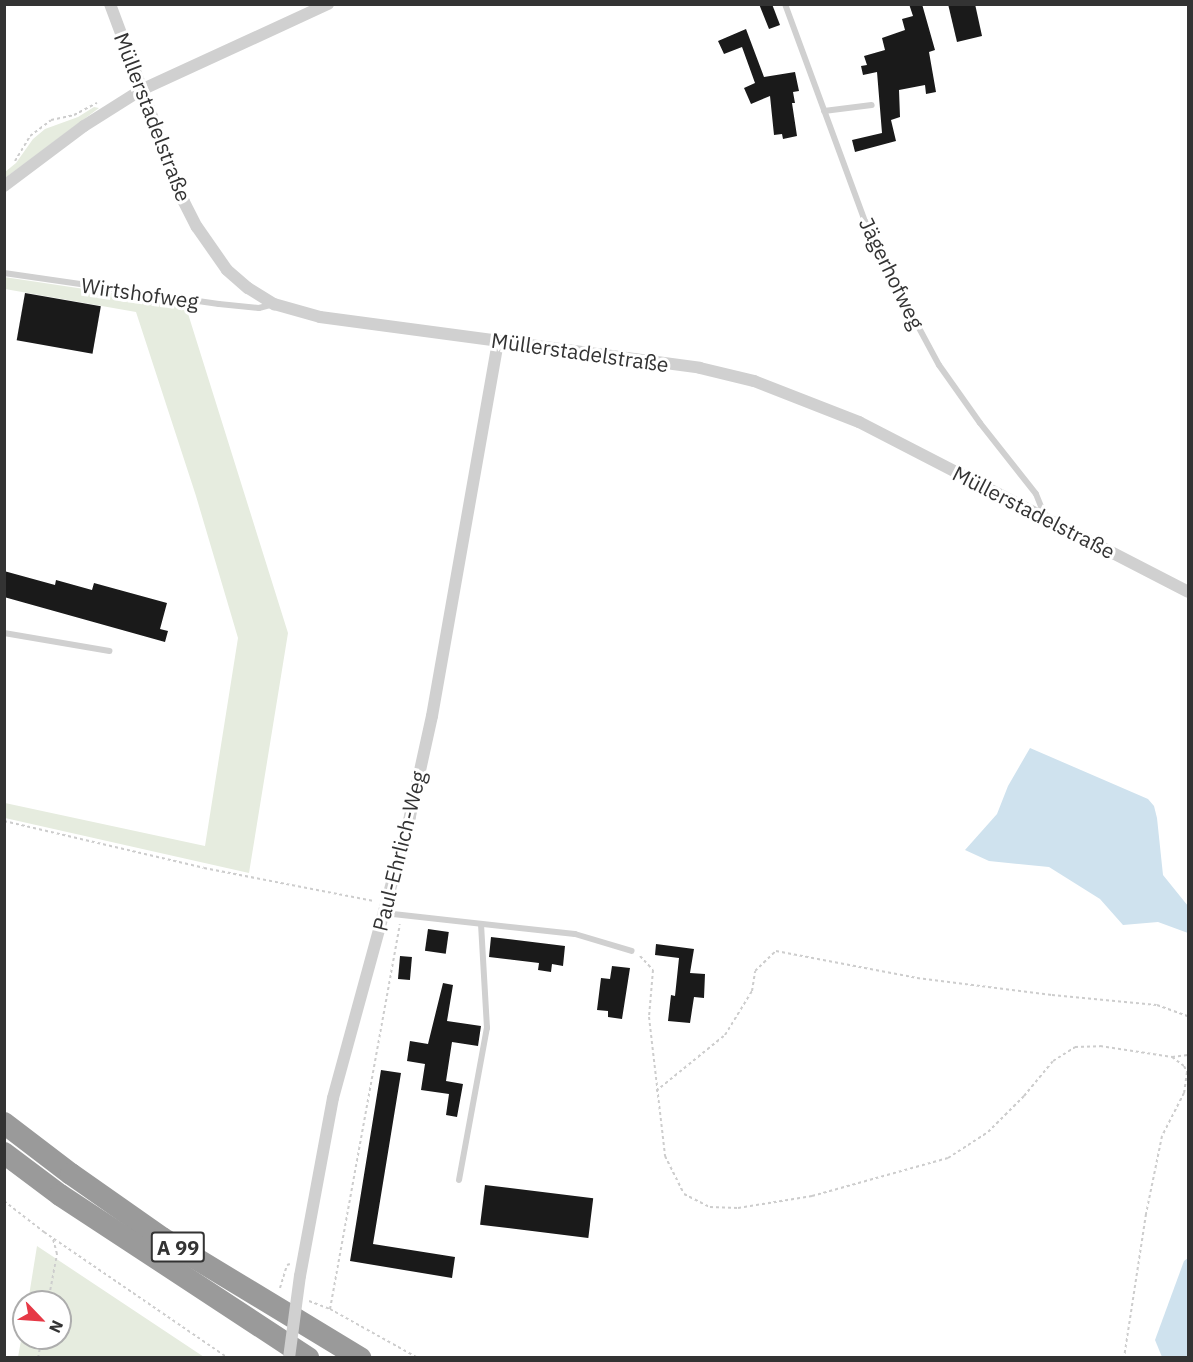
<!DOCTYPE html>
<html>
<head>
<meta charset="utf-8">
<style>
  body { margin:0 }
  #map { position:relative; width:1193px; height:1362px; overflow:hidden; background:#fff; font-family:"IBM Plex Sans",sans-serif }
  div>[style] { position:absolute }
  .green>* { inset:0; background:#e6ecdf }
  .water>* { inset:0; background:#cfe2ee }
  .building>* { inset:0; background:#1a1a1a; transform-origin:0 0 }
  .path>* { height:2px; margin-top:-1px; transform-origin:0; background:repeating-linear-gradient(90deg,#cdcdcd 0 3px,transparent 0 6px) }
  .service>* { height:6px; margin:-3px; padding:0 3px; transform-origin:3px; border-radius:3px; background:#d0d0d0 }
  .minor>* { height:12px; margin:-6px; padding:0 6px; transform-origin:6px; border-radius:6px; background:#d0d0d0 }
  .motorway>* { height:22px; margin:-11px; padding:0 11px; transform-origin:11px; border-radius:11px; background:#9a9a9a }
  .minor-bridge>* { height:12px; margin:-6px; padding:0 6px; transform-origin:6px; border-radius:6px; background:#d0d0d0 }
  span { translate:-50% -50%; white-space:nowrap; text-align:center; line-height:1.15; -webkit-text-stroke:6px #fff; paint-order:stroke }
  .shield-label span { padding:2px 4px; background:#fff; border:2px solid; border-radius:4px; -webkit-text-stroke-width:0 }
  .shield-label { font-size:20px; color:#333; font-weight:700 }
  .street-label { font-size:21px; color:#333 }
  .frame { position:absolute; inset:0; border:6px solid #333; pointer-events:none }
  .north { position:absolute; left:12px; top:1290px; width:60px; height:60px; box-sizing:border-box; background:#fff; border:2px solid #adadad; border-radius:50%; rotate:115deg; font-size:16px; font-weight:700; line-height:24px; text-align:center; color:#333 }
  .north::after { content:''; display:block; margin:auto; width:21px; height:27px; background:#e63946; clip-path:polygon(50% 0,100% 100%,50% 72%,0 100%) }
</style>
</head>
<body>
<div id="map">
  <div class="green">
    <i style="clip-path:polygon(94px 107px,99px 108px,5px 178px,5px 172px,16px 163px,33px 139px,45px 129px,78px 117px)"></i>
    <i style="clip-path:polygon(4px 277px,185px 304px,288px 633px,249px 873px,5px 818px,5px 803px,205px 846px,238px 638px,196px 496px,136px 312px,5px 289px)"></i>
    <i style="clip-path:polygon(37px 1246px,204px 1357px,18px 1357px,24px 1324px,24px 1338px,60px 1338px,60px 1302px,28px 1302px)"></i>
  </div>
  <div class="water">
    <i style="clip-path:polygon(1030px 748px,1148px 799px,1154px 806px,1157px 818px,1163px 875px,1188px 906px,1188px 933px,1158px 922px,1123px 925px,1100px 899px,1049px 867px,989px 861px,965px 850px,997px 814px,1008px 786px)"></i>
    <i style="clip-path:polygon(1188px 1258px,1188px 1357px,1162px 1357px,1155px 1340px,1184px 1261px)"></i>
  </div>
  <div class="building">
    <i style="clip-path:polygon(759px 4px,772px 4px,780px 25px,769px 29px)"></i>
    <i style="clip-path:polygon(909px 4px,922px 4px,935px 50px,929px 52px,936px 92px,926px 94px,925px 85px,899px 90px,900px 117px,891px 120px,896px 141px,855px 152px,852px 140px,882px 133px,877px 72px,863px 75px,861px 66px,867px 65px,864px 56px,885px 50px,882px 38px,905px 30px,902px 19px,913px 16px)"></i>
    <i style="clip-path:polygon(948px 4px,975px 4px,982px 36px,957px 42px)"></i>
    <i style="clip-path:polygon(746px 29px,764px 77px,795px 72px,799px 91px,793px 92px,795px 103px,792px 103px,797px 136px,783px 139px,782px 134px,774px 135px,770px 96px,751px 104px,744px 88px,755px 83px,742px 47px,724px 54px,718px 41px)"></i>
    <i style="left:25px;top:293px;width:77px;height:48px;rotate:10deg"></i>
    <i style="clip-path:polygon(4px 571px,55px 585px,56px 580px,92px 590px,94px 583px,167px 603px,160px 629px,168px 631px,165px 642px,4px 597px)"></i>
    <i style="left:428px;top:929px;width:21px;height:22px;rotate:8deg"></i>
    <i style="clip-path:polygon(491px 937px,565px 946px,563px 966px,552px 964px,551px 972px,538px 970px,539px 963px,489px 957px)"></i>
    <i style="clip-path:polygon(656px 944px,694px 949px,690px 973px,705px 974px,704px 998px,694px 997px,690px 1023px,668px 1021px,671px 995px,675px 996px,679px 958px,655px 955px)"></i>
    <i style="left:400px;top:956px;width:12px;height:23px;rotate:5deg"></i>
    <i style="clip-path:polygon(612px 966px,630px 968px,622px 1019px,608px 1017px,608px 1011px,597px 1010px,601px 978px,610px 979px)"></i>
    <i style="clip-path:polygon(443px 983px,453px 985px,447px 1021px,481px 1026px,478px 1046px,452px 1042px,446px 1081px,463px 1084px,457px 1117px,446px 1115px,449px 1094px,421px 1090px,425px 1064px,407px 1061px,410px 1041px,428px 1044px)"></i>
    <i style="clip-path:polygon(381px 1070px,401px 1073px,373px 1244px,455px 1257px,452px 1278px,350px 1261px)"></i>
    <i style="left:485px;top:1185px;width:109px;height:40px;rotate:7deg"></i>
  </div>
  <div class="path">
    <i style="left:15px;top:161px;width:29px;rotate:-59deg"></i>
    <i style="left:30px;top:136px;width:26px;rotate:-37deg"></i>
    <i style="left:51px;top:120px;width:24px;rotate:-12deg"></i>
    <i style="left:74px;top:115px;width:26px;rotate:-28deg"></i>
    <i style="left:4px;top:821px;width:205px;rotate:13.2deg"></i>
    <i style="left:204px;top:868px;width:173px;rotate:11deg"></i>
    <i style="left:640px;top:956px;width:19px;rotate:47deg"></i>
    <i style="left:653px;top:970px;width:47px;rotate:94.9deg"></i>
    <i style="left:649px;top:1017px;width:140px;rotate:83.4deg"></i>
    <i style="left:665px;top:1156px;width:42px;rotate:63.4deg"></i>
    <i style="left:684px;top:1194px;width:29px;rotate:27deg"></i>
    <i style="left:710px;top:1207px;width:28px;rotate:2deg"></i>
    <i style="left:738px;top:1208px;width:75px;rotate:-9.2deg"></i>
    <i style="left:812px;top:1196px;width:141px;rotate:-15.6deg"></i>
    <i style="left:948px;top:1158px;width:48px;rotate:-33deg"></i>
    <i style="left:988px;top:1132px;width:51px;rotate:-45deg"></i>
    <i style="left:1024px;top:1096px;width:45px;rotate:-50.4deg"></i>
    <i style="left:1053px;top:1061px;width:26px;rotate:-32deg"></i>
    <i style="left:1075px;top:1047px;width:25px;rotate:-2deg"></i>
    <i style="left:1100px;top:1046px;width:73px;rotate:8.7deg"></i>
    <i style="left:1172px;top:1057px;width:15px;rotate:37deg"></i>
    <i style="left:1184px;top:1066px;width:7px;rotate:63deg"></i>
    <i style="left:1187px;top:1072px;width:21px;rotate:98deg"></i>
    <i style="left:1184px;top:1093px;width:48px;rotate:117.1deg"></i>
    <i style="left:1162px;top:1136px;width:80px;rotate:101.6deg"></i>
    <i style="left:1146px;top:1214px;width:146px;rotate:98.7deg"></i>
    <i style="left:1172px;top:1057px;width:16px;rotate:-7deg"></i>
    <i style="left:656px;top:1091px;width:89px;rotate:-39.1deg"></i>
    <i style="left:725px;top:1035px;width:52px;rotate:-58.5deg"></i>
    <i style="left:752px;top:991px;width:20px;rotate:-81deg"></i>
    <i style="left:755px;top:971px;width:29px;rotate:-44deg"></i>
    <i style="left:776px;top:951px;width:144px;rotate:10.8deg"></i>
    <i style="left:917px;top:978px;width:136px;rotate:7.2deg"></i>
    <i style="left:1052px;top:995px;width:105px;rotate:5.4deg"></i>
    <i style="left:1157px;top:1005px;width:33px;rotate:20deg"></i>
    <i style="left:4px;top:1201px;width:51px;rotate:37.8deg"></i>
    <i style="left:44px;top:1232px;width:223px;rotate:34.4deg"></i>
    <i style="left:280px;top:1288px;width:24px;rotate:-73deg"></i>
    <i style="left:287px;top:1265px;width:3px;rotate:-18deg"></i>
    <i style="left:309px;top:1301px;width:22px;rotate:21deg"></i>
    <i style="left:330px;top:1309px;width:101px;rotate:29.1deg"></i>
    <i style="left:48px;top:1302px;width:49px;rotate:-79.4deg"></i>
    <i style="left:57px;top:1254px;width:16px;rotate:-105deg"></i>
    <i style="left:330px;top:1309px;width:391px;rotate:-79.7deg"></i>
    <i style="left:38px;top:1358px;width:20px;rotate:-79deg"></i>
  </div>
  <div class="service">
    <i style="left:785px;top:4px;width:231px;rotate:69.8deg"></i>
    <i style="left:865px;top:221px;width:61px;rotate:64.7deg"></i>
    <i style="left:891px;top:276px;width:101px;rotate:61.7deg"></i>
    <i style="left:939px;top:365px;width:71px;rotate:54.7deg"></i>
    <i style="left:980px;top:423px;width:90px;rotate:51.7deg"></i>
    <i style="left:1036px;top:494px;width:24px;rotate:68deg"></i>
    <i style="left:824px;top:111px;width:48px;rotate:-7.1deg"></i>
    <i style="left:4px;top:273px;width:217px;rotate:8.2deg"></i>
    <i style="left:219px;top:304px;width:40px;rotate:5.7deg"></i>
    <i style="left:259px;top:308px;width:16px;rotate:-15deg"></i>
    <i style="left:4px;top:633px;width:107px;rotate:9.7deg"></i>
    <i style="left:384px;top:913px;width:192px;rotate:6.3deg"></i>
    <i style="left:575px;top:934px;width:59px;rotate:16.6deg"></i>
    <i style="left:459px;top:1180px;width:155px;rotate:-79.6deg"></i>
    <i style="left:487px;top:1028px;width:104px;rotate:-93.3deg"></i>
  </div>
  <div class="minor">
    <i style="left:110px;top:4px;width:211px;rotate:69.5deg"></i>
    <i style="left:184px;top:202px;width:28px;rotate:63deg"></i>
    <i style="left:197px;top:227px;width:52px;rotate:55.1deg"></i>
    <i style="left:227px;top:270px;width:28px;rotate:41deg"></i>
    <i style="left:248px;top:288px;width:31px;rotate:32deg"></i>
    <i style="left:274px;top:304px;width:48px;rotate:15.8deg"></i>
    <i style="left:320px;top:317px;width:383px;rotate:7.6deg"></i>
    <i style="left:700px;top:368px;width:56px;rotate:13.5deg"></i>
    <i style="left:754px;top:381px;width:113px;rotate:21.3deg"></i>
    <i style="left:859px;top:422px;width:370px;rotate:27.3deg"></i>
    <i style="left:4px;top:186px;width:100px;rotate:-36.9deg"></i>
    <i style="left:84px;top:126px;width:67px;rotate:-32.3deg"></i>
    <i style="left:141px;top:90px;width:206px;rotate:-24.7deg"></i>
    <i style="left:300px;top:1276px;width:181px;rotate:-79.5deg"></i>
    <i style="left:333px;top:1098px;width:292px;rotate:-74.7deg"></i>
    <i style="left:410px;top:816px;width:102px;rotate:-77.6deg"></i>
    <i style="left:432px;top:716px;width:381px;rotate:-80deg"></i>
  </div>
  <div class="motorway">
    <i style="left:4px;top:1123px;width:84px;rotate:37.3deg"></i>
    <i style="left:71px;top:1174px;width:111px;rotate:35.1deg"></i>
    <i style="left:162px;top:1238px;width:232px;rotate:31.2deg"></i>
    <i style="left:4px;top:1153px;width:70px;rotate:36.9deg"></i>
    <i style="left:60px;top:1195px;width:297px;rotate:33.3deg"></i>
  </div>
  <div class="minor-bridge">
    <i style="left:289px;top:1358px;width:83px;rotate:-82.4deg"></i>
  </div>
  <div class="shield-label">
    <span style="left:178px;top:1247px">A 99</span>
  </div>
  <div class="street-label">
    <span style="left:153px;top:117px;rotate:69deg">Müllerstadelstraße</span>
    <span style="left:892px;top:273px;rotate:64deg">Jägerhofweg</span>
    <span style="left:140px;top:293px;rotate:8deg">Wirtshofweg</span>
    <span style="left:580px;top:352px;rotate:8deg">Müllerstadelstraße</span>
    <span style="left:1034px;top:512px;rotate:27deg">Müllerstadelstraße</span>
    <span style="left:399px;top:851px;rotate:-76deg">Paul-Ehrlich-Weg</span>
  </div>
  <div class="frame"></div>
  <div class="north">N</div>
</div>
</body>
</html>
